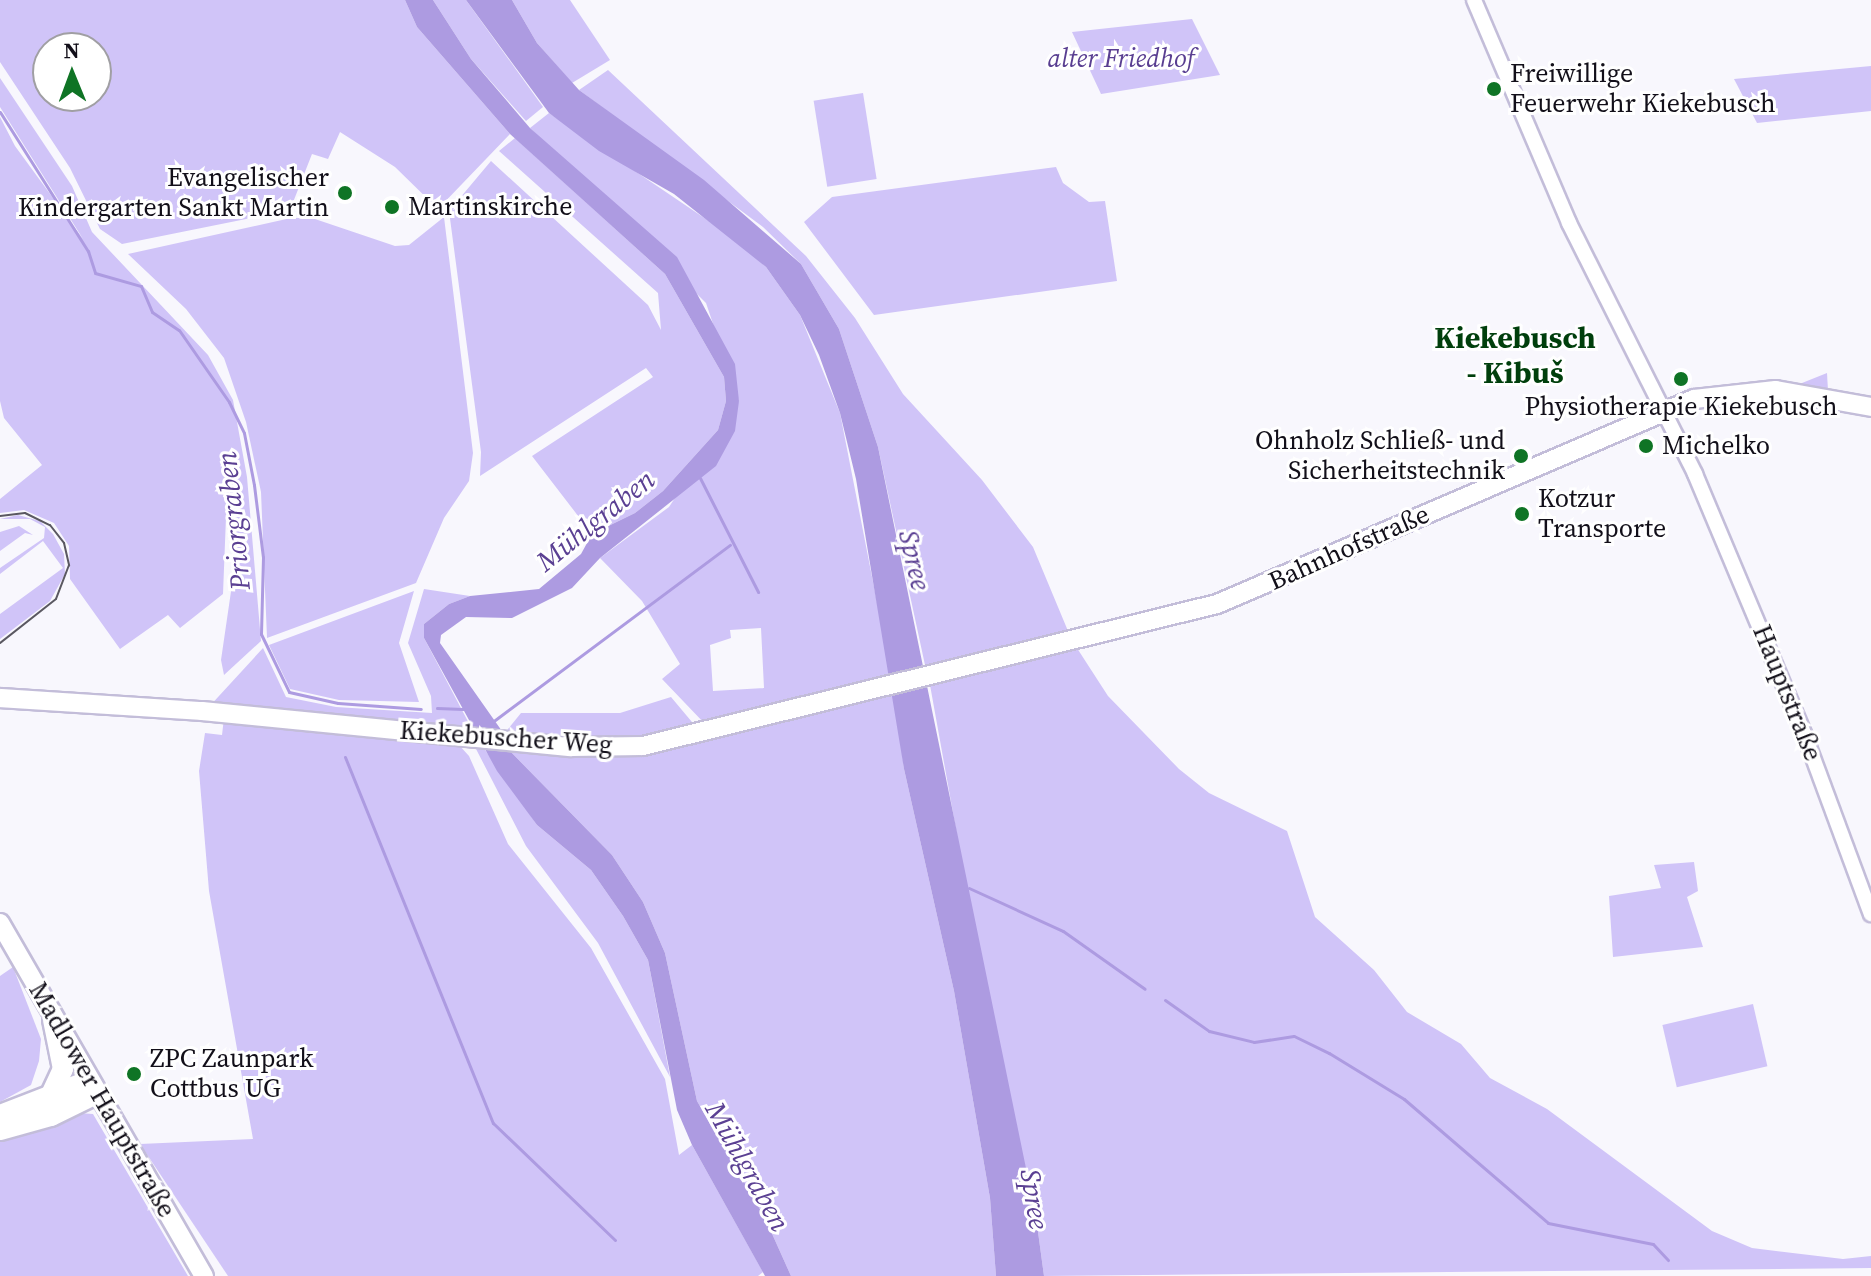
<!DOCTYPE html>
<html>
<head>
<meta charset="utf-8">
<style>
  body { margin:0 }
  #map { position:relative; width:1871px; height:1276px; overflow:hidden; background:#f8f7fd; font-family:"Source Serif 4",serif }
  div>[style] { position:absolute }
  .green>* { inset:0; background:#d0c4f8; transform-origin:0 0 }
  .water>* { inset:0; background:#ad9be1 }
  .stream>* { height:3px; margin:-1.5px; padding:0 1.5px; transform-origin:1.5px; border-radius:1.5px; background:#ad9be1 }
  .roads { filter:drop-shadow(2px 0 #c3bdd9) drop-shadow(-2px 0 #c3bdd9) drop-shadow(0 2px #c3bdd9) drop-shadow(0 -2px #c3bdd9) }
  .minor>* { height:14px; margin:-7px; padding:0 7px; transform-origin:7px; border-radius:7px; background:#fff }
  .major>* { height:18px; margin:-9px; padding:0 9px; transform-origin:9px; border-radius:9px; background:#fff }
  .highway>* { height:20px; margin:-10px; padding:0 10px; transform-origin:10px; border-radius:10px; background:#fff }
  .tram>* { height:2px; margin:-1px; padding:0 1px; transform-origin:1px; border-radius:1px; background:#5a5861 }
  .dots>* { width:22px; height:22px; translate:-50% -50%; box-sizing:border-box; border:4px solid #fff; border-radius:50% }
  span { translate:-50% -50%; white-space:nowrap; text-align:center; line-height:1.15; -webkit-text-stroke:6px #fff; paint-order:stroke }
  .park-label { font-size:26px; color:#593e91; font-style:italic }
  .poi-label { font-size:26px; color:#120f19 }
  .left { translate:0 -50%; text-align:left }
  .right { translate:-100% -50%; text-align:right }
  .street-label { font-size:26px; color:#120f19 }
  .water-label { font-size:28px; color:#5b4093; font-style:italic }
  .quarter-label { font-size:30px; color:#003f0c; font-weight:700 }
  .north { position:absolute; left:32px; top:32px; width:80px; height:80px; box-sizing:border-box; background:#fff; border:2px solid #a09fa3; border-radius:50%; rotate:359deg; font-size:22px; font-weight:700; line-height:32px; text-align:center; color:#120f19 }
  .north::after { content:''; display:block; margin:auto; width:28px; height:36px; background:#0f7425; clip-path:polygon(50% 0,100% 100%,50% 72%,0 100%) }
</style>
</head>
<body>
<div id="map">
  <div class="green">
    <i style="clip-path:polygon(evenodd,0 0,405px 0,417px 27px,510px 134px,438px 209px,395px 167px,340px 132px,328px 159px,312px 154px,290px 210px,122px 244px,100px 229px,70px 168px,0 62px,0 0,48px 48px,96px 48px,96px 96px,48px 96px,48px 48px)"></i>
    <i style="clip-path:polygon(433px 0,466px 0,543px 107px,526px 121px,471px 59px)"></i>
    <i style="clip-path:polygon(512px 0,570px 0,610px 60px,572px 83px,537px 43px)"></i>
    <i style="clip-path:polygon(1192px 19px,1220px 75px,1101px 94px,1072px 32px)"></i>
    <i style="clip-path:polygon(1871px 66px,1871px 111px,1757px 123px,1734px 79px)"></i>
    <i style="clip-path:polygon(608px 70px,806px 256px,855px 318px,903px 394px,982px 480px,1033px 547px,1068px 631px,925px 665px,878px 447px,839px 329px,801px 264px,763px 227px,579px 90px)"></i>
    <i style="clip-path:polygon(0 78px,72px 186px,92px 232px,208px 355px,233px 400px,247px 477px,261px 641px,224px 675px,221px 660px,235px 564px,231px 513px,226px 517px,223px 594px,180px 628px,168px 615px,120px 649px,70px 579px,69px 546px,54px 523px,24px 510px,0 513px,0 499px,42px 465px,4px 418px,0 401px,0 117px,15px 146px,83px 239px,0 107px)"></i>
    <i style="left:863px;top:93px;width:87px;height:50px;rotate:81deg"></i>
    <i style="clip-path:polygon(evenodd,549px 113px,731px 236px,766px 267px,800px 315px,840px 413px,891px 674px,706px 725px,662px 679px,680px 664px,642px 601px,600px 558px,669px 507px,739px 401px,706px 303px,530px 128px,549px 113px,761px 628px,764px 688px,713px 691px,710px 645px,731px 638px,730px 630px,761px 628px)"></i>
    <i style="clip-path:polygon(515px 138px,665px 274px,724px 377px,726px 401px,718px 430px,663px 491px,635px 513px,592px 534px,532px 456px,653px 377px,646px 368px,480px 476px,481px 452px,449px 211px,491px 161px,648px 305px,661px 330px,658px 293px,499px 151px)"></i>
    <i style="clip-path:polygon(1056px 167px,1063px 183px,1089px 202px,1105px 201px,1117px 281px,874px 315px,804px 222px,832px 197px)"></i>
    <i style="clip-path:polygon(444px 217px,473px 453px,469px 481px,444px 518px,416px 583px,267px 638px,261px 492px,246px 422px,224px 358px,186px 309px,128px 254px,291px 218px,312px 218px,395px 246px,409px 245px)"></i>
    <i style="clip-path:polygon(1827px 373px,1828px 391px,1792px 387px)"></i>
    <i style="clip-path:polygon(18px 515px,40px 521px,53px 534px,64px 554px,65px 574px,50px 601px,0 639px,0 614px,63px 568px,43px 541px,0 574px,0 568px,44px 538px,45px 527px,30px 519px,0 519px)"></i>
    <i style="clip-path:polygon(19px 526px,33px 535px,25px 533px,0 551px,0 532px)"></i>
    <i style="clip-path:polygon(424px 589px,470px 596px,449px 604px,424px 624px,424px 638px,473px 731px,207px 709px,263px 648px,286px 697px,336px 707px,432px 713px,431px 696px,408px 643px)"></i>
    <i style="clip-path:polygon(414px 591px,399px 643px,419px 702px,339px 700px,290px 689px,269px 645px)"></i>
    <i style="clip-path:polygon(1075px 645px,1108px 696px,1179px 769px,1209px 793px,1287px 831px,1315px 917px,1374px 970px,1407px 1012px,1461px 1044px,1490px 1078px,1547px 1109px,1712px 1231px,1752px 1248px,1843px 1259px,1871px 1256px,1871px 1268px,1044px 1276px,1036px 1217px,979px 957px,930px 685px)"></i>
    <i style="clip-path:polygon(895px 694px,904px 769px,954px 991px,990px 1198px,996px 1276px,791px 1276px,765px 1218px,697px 1101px,665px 953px,643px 902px,612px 855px,506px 747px,656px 748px)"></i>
    <i style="clip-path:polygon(671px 697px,697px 728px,614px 745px,504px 734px,521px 713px,620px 713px)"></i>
    <i style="clip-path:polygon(224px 718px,459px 745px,469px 756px,508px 844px,591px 948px,665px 1079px,679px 1155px,692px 1145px,763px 1272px,758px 1276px,228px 1276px,140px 1144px,253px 1139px,209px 891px,199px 771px,205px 733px,222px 735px)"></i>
    <i style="clip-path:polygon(475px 747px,483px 747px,537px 825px,591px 870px,623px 916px,648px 960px,670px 1077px,598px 943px,526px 846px)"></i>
    <i style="clip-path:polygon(1694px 862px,1698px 891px,1687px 897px,1703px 947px,1613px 957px,1609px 896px,1661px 888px,1654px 865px)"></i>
    <i style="clip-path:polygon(13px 967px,41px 1039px,39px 1061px,31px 1085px,0 1102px,0 976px)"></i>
    <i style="left:1753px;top:1004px;width:64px;height:93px;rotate:77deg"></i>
    <i style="clip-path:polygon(79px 1113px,93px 1114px,188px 1276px,0 1276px,0 1139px,57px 1127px)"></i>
  </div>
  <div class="water">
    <i style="clip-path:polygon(405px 0,433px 0,471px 59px,530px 128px,677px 257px,735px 364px,739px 401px,735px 431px,716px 466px,600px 558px,572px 588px,512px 618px,466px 617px,441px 635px,440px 643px,504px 734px,506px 747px,612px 855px,643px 902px,665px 953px,697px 1101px,765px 1218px,791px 1276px,765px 1276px,692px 1145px,677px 1110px,648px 960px,623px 916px,591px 870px,537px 825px,497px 771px,424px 638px,424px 624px,449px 604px,470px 596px,539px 589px,581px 554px,592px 534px,635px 513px,663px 491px,718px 430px,726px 401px,724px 377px,665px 274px,510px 134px,417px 27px)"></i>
    <i style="clip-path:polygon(466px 0,512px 0,537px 43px,579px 90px,704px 180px,801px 264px,839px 329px,878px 447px,1036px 1217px,1044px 1276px,996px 1276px,990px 1198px,954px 991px,904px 769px,856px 479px,840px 413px,819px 355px,800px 315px,766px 267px,674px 194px,599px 151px,549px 113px)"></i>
  </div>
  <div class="stream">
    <i style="left:0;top:112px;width:165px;rotate:57.7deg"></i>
    <i style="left:88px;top:251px;width:23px;rotate:72deg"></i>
    <i style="left:95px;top:273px;width:48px;rotate:15.8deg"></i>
    <i style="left:141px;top:286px;width:28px;rotate:67deg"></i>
    <i style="left:152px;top:312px;width:32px;rotate:34deg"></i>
    <i style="left:179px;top:330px;width:88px;rotate:55.2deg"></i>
    <i style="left:229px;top:402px;width:34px;rotate:64deg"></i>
    <i style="left:244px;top:433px;width:53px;rotate:79.1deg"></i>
    <i style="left:254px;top:485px;width:73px;rotate:82.9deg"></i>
    <i style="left:263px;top:557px;width:77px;rotate:91.5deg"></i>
    <i style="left:261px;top:634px;width:64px;rotate:64.2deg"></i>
    <i style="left:289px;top:692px;width:50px;rotate:12.7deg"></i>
    <i style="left:338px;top:703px;width:83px;rotate:4.1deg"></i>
    <i style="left:700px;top:478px;width:128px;rotate:63deg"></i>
    <i style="left:437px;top:708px;width:26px;rotate:2deg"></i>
    <i style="left:491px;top:723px;width:298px;rotate:-36.7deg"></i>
    <i style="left:345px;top:757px;width:395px;rotate:68deg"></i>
    <i style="left:493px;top:1123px;width:169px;rotate:43.8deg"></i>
    <i style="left:969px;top:888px;width:103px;rotate:24.6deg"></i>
    <i style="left:1063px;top:931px;width:100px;rotate:35.3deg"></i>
    <i style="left:1165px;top:1000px;width:54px;rotate:35.2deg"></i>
    <i style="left:1209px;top:1031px;width:46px;rotate:13.7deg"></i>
    <i style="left:1254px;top:1042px;width:40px;rotate:-8.5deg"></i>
    <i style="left:1294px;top:1036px;width:39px;rotate:26deg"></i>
    <i style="left:1329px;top:1053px;width:88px;rotate:31.5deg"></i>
    <i style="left:1404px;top:1099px;width:190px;rotate:40.7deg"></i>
    <i style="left:1548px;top:1223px;width:107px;rotate:11.3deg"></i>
    <i style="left:1653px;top:1244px;width:22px;rotate:47deg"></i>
  </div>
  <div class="roads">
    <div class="minor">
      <i style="left:1474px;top:0;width:242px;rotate:66.9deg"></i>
      <i style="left:1569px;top:223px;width:281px;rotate:63.3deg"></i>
      <i style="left:1695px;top:474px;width:284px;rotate:67.2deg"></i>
      <i style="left:1805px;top:736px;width:190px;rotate:69.7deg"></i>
    </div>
    <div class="major">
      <i style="left:0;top:698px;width:202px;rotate:3.7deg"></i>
      <i style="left:202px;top:711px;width:371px;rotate:5.6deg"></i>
      <i style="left:571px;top:747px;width:72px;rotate:-0.8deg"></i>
      <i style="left:643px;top:746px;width:591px;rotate:-13.9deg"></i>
      <i style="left:1217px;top:604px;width:519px;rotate:-23.26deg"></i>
      <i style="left:1694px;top:399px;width:82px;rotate:-6.3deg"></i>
      <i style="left:1776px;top:390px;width:97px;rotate:10.1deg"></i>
      <i style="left:0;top:923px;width:408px;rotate:60deg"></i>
    </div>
    <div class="highway">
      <i style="left:48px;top:1101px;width:35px;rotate:-65deg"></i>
      <i style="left:63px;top:1069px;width:50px;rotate:-101.5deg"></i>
      <i style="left:0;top:1115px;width:94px;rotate:-21.1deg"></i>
      <i style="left:0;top:1130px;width:53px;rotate:-15.4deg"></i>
      <i style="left:51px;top:1116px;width:50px;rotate:-26.1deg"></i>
    </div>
  </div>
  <div class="tram">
    <i style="left:0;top:516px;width:25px;rotate:-7deg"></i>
    <i style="left:25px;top:513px;width:28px;rotate:26deg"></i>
    <i style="left:50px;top:525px;width:23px;rotate:52deg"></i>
    <i style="left:64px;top:543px;width:23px;rotate:77deg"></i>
    <i style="left:69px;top:565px;width:36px;rotate:111deg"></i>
    <i style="left:56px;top:599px;width:71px;rotate:141.8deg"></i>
  </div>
  <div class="dots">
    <i style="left:1494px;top:89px;background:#0f7425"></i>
    <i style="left:345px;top:193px;background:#0f7425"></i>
    <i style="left:392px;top:207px;background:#0f7425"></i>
    <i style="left:1681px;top:379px;background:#0f7425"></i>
    <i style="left:1646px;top:446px;background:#0f7425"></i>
    <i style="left:1521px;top:456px;background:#0f7425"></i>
    <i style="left:1522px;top:514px;background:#0f7425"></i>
    <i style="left:134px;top:1074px;background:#0f7425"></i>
  </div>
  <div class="park-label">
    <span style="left:1121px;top:59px">alter Friedhof</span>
  </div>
  <div class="poi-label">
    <span class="left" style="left:1510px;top:89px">Freiwillige<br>Feuerwehr Kiekebusch</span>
    <span class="right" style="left:329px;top:193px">Evangelischer<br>Kindergarten Sankt Martin</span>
    <span class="left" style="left:408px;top:207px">Martinskirche</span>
    <span style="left:1681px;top:407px">Physiotherapie Kiekebusch</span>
    <span class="right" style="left:1505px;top:456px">Ohnholz Schließ- und<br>Sicherheitstechnik</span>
    <span class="left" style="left:1662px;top:446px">Michelko</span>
    <span class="left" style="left:1538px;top:514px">Kotzur<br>Transporte</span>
    <span class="left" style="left:150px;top:1074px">ZPC Zaunpark<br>Cottbus UG</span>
  </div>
  <div class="street-label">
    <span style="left:1349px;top:548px;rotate:-24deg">Bahnhofstraße</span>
    <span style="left:1787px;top:693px;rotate:68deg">Hauptstraße</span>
    <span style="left:506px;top:738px;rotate:4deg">Kiekebuscher Weg</span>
    <span style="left:102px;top:1100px;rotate:60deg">Madlower Hauptstraße</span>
  </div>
  <div class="water-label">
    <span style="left:595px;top:520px;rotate:-39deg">Mühlgraben</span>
    <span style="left:233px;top:521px;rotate:-96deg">Priorgraben</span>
    <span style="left:915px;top:560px;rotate:77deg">Spree</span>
    <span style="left:748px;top:1166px;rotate:61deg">Mühlgraben</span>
    <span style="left:1035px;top:1199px;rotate:81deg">Spree</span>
  </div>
  <div class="quarter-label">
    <span style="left:1515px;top:355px">Kiekebusch<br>- Kibuš</span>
  </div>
  <div class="north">N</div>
</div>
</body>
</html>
